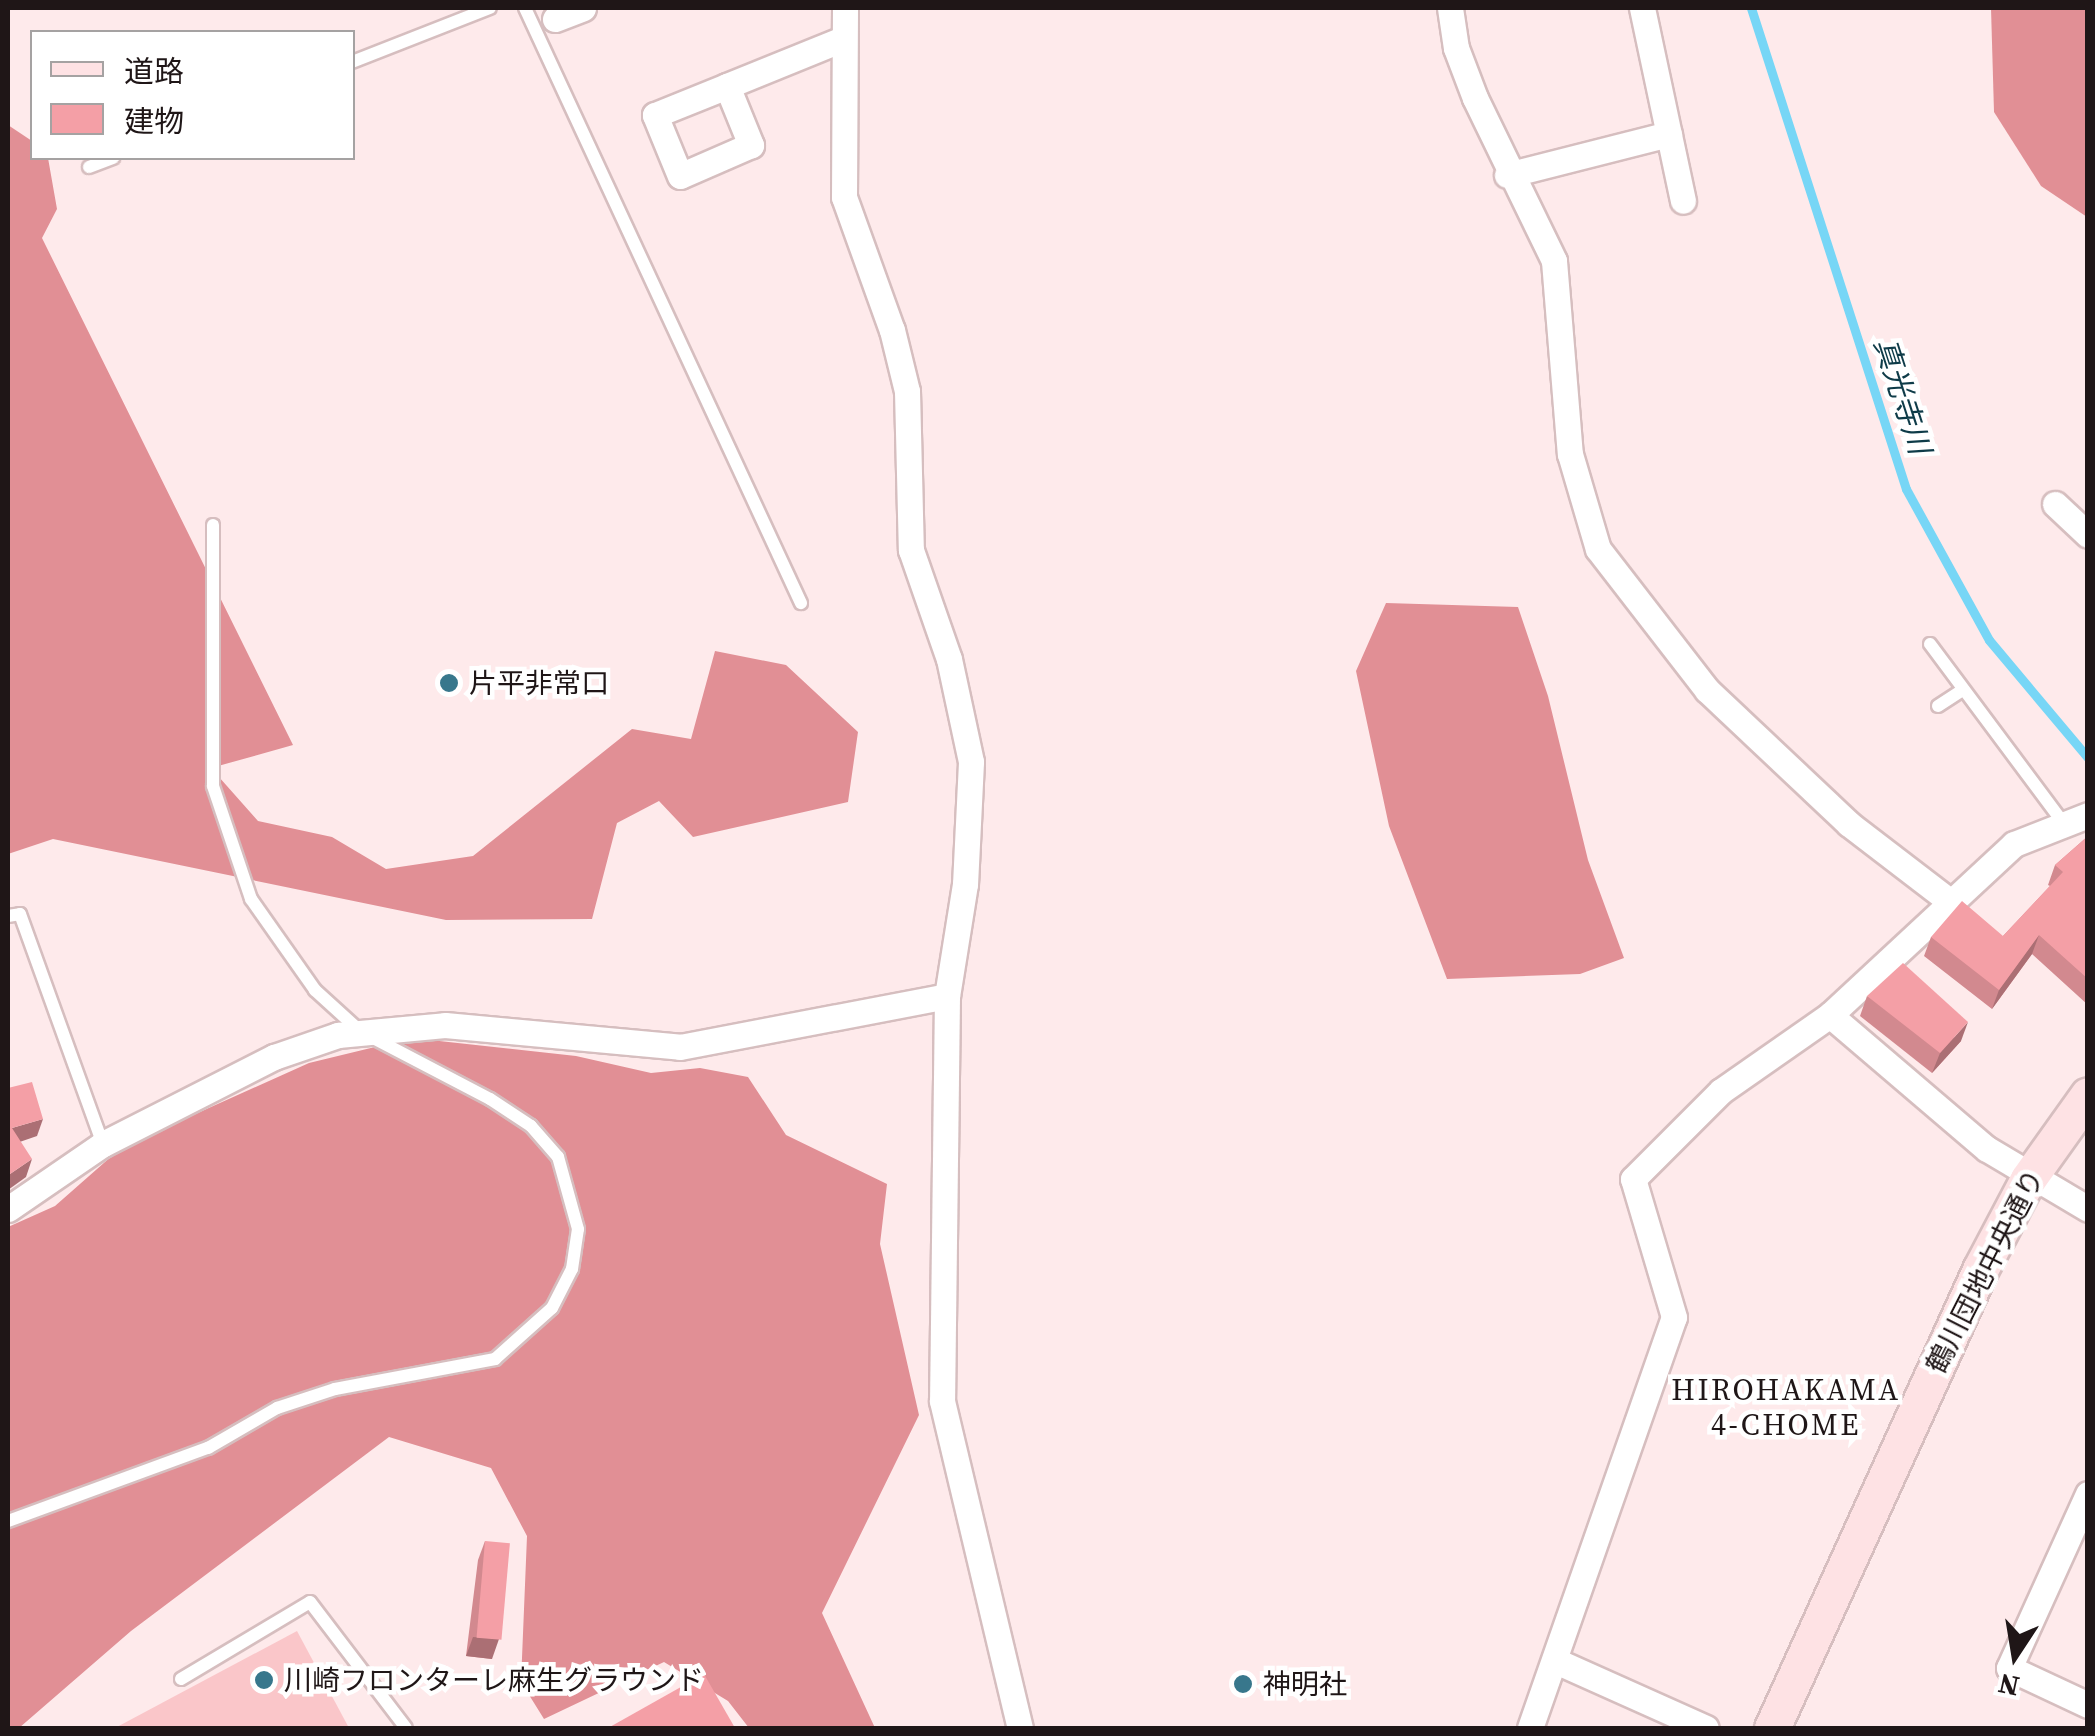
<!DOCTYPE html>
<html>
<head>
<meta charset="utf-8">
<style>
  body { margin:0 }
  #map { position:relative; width:2095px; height:1736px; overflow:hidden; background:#feeaeb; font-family:"Source Serif 4","Noto Sans JP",serif }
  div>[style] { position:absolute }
  .green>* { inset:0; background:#fac6c9 }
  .forest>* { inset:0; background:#e18f95 }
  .stream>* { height:9px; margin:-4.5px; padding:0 4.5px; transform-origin:4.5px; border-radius:4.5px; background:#77d6f6 }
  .roads { filter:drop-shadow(2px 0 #d6bebf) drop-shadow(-2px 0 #d6bebf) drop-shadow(0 2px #d6bebf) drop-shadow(0 -2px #d6bebf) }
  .lane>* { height:12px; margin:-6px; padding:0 6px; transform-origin:6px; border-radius:6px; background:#fff }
  .street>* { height:25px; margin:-12.5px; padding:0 12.5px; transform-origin:12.5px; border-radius:12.5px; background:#fff }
  .secondary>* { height:35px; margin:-17.5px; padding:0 17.5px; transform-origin:17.5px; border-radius:17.5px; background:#fee2e4 }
  .wall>* { inset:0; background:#d2898f }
  .shaded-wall>* { inset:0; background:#ab6f74 }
  .building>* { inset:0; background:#f49fa6; transform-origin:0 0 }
  .dots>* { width:28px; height:28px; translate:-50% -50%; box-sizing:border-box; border:5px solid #fff; border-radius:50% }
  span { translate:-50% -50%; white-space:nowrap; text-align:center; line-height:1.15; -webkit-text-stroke:9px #fff; paint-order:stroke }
  .poi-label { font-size:28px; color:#1f1617 }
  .left { translate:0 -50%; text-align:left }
  .street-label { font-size:28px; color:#1f1617 }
  .water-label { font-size:30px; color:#0e3b48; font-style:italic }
  .neighbourhood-label { font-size:30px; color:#1f1617; letter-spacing:2.5px }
  .frame { position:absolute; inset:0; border:10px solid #1f1617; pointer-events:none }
  .legend { position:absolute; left:30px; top:30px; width:325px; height:130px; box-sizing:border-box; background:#fff; border:2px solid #a5a2a2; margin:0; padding:12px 18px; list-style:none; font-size:30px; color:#1f1617 }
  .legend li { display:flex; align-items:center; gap:20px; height:50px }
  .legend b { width:50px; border:2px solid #a5a2a2 }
  .north { position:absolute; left:1965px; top:1606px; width:100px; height:100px; -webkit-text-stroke:8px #fff; paint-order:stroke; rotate:192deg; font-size:28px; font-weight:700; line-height:40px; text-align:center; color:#1f1617 }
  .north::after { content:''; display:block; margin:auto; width:35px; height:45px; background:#1f1617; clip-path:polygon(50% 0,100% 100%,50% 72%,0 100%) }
</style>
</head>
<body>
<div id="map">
  <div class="green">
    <i style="clip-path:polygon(297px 1631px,349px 1728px,115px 1728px)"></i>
  </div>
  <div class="forest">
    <i style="clip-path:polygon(1991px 8px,2087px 8px,2087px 217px,2041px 186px,1994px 112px)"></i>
    <i style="clip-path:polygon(8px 125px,32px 141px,32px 158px,48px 158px,57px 209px,42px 238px,293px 745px,211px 768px,258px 821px,332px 837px,386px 869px,473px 856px,632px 729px,691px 739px,715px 651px,786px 665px,858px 732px,848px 802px,693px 837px,659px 801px,617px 823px,592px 919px,446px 920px,53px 839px,8px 854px)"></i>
    <i style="clip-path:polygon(1386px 603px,1518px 607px,1548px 696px,1588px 860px,1624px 958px,1580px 974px,1447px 979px,1389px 826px,1356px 671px)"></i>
    <i style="clip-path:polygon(412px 1038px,576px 1056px,651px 1073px,700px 1068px,748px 1077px,786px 1135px,887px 1184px,880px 1244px,919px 1415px,822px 1613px,875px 1728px,749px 1728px,728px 1701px,664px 1662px,544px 1719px,521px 1682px,527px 1536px,491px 1468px,389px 1437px,131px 1631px,19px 1728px,8px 1728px,8px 1227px,55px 1206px,122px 1147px,309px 1063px)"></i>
  </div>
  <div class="stream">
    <i style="left:1751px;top:8px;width:505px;rotate:72.14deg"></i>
    <i style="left:1906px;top:489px;width:172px;rotate:61.2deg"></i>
    <i style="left:1989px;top:640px;width:154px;rotate:50deg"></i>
  </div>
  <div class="roads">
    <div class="lane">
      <i style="left:525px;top:8px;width:656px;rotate:65.12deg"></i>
      <i style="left:352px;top:62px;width:148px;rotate:-21.4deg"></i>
      <i style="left:89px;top:167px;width:26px;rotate:-21deg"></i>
      <i style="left:1930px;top:644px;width:224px;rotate:53.3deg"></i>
      <i style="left:1938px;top:706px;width:27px;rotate:-33deg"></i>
      <i style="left:8px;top:916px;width:12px;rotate:-9deg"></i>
      <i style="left:20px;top:914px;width:245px;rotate:70.2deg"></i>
      <i style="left:8px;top:1521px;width:213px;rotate:-20.1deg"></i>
      <i style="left:208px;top:1448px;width:80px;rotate:-30.1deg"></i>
      <i style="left:277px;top:1408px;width:61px;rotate:-18.1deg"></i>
      <i style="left:335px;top:1389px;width:163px;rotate:-10.6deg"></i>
      <i style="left:495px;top:1359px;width:76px;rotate:-41.8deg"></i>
      <i style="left:552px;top:1308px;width:44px;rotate:-62.9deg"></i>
      <i style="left:572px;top:1269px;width:40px;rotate:-81.5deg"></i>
      <i style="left:578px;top:1229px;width:75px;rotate:-105.5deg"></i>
      <i style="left:558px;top:1157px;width:41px;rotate:-131.1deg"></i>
      <i style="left:531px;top:1126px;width:49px;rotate:-146.6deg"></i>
      <i style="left:490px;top:1099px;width:147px;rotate:-152.4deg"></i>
      <i style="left:360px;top:1031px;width:61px;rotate:-137.7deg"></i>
      <i style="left:315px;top:990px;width:111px;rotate:-125.1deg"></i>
      <i style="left:251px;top:899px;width:119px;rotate:-108.6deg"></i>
      <i style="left:213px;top:786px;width:261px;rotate:-90deg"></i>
      <i style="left:181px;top:1679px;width:150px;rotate:-30.8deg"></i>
      <i style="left:310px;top:1602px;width:158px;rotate:52.7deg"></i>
    </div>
    <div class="street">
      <i style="left:845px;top:8px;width:189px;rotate:90.3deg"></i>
      <i style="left:844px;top:197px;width:141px;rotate:70.2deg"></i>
      <i style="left:892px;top:330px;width:63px;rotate:76.2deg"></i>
      <i style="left:907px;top:391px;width:159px;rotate:88.6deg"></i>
      <i style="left:911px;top:550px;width:115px;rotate:70.8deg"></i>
      <i style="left:949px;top:659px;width:105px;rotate:77.9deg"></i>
      <i style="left:971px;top:762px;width:122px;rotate:92.8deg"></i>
      <i style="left:965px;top:884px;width:113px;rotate:99.1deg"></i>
      <i style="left:947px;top:996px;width:405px;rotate:90.7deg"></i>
      <i style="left:942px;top:1401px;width:336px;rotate:76.6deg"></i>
      <i style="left:1450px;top:8px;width:40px;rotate:81.5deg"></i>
      <i style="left:1456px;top:48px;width:53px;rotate:69.2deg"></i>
      <i style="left:1475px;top:98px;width:181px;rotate:64.1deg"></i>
      <i style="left:1554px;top:261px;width:194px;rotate:85.3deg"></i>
      <i style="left:1570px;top:454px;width:99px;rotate:73.6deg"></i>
      <i style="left:1598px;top:549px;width:178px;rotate:52.3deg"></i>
      <i style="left:1707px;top:690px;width:195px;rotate:43.3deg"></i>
      <i style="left:1849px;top:824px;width:125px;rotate:37.5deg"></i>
      <i style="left:1642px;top:8px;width:197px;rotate:78deg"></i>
      <i style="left:555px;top:19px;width:30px;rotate:-21deg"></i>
      <i style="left:727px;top:86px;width:64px;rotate:67.9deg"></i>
      <i style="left:751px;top:145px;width:77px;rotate:156.4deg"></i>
      <i style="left:680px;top:176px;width:66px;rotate:-112.3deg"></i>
      <i style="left:655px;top:115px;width:78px;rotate:-21.9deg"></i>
      <i style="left:727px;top:86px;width:125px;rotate:-22.1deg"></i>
      <i style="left:1507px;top:175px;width:167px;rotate:-14.2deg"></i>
      <i style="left:2055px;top:504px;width:45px;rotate:43.2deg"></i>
      <i style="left:1830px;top:1015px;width:206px;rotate:40.5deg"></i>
      <i style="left:1987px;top:1149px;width:117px;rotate:30.7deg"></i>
      <i style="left:8px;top:1209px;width:115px;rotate:-34.4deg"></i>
      <i style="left:103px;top:1144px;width:192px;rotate:-27deg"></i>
      <i style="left:274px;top:1057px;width:68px;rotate:-19deg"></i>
      <i style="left:338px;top:1035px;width:107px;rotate:-5.3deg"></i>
      <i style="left:445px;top:1025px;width:236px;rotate:5.3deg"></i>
      <i style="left:680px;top:1047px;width:272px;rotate:-10.8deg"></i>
      <i style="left:2088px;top:1494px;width:191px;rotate:114.4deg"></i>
      <i style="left:2009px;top:1668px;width:87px;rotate:25.1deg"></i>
      <i style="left:1556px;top:1661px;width:164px;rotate:24.1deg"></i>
      <i style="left:1530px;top:1728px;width:435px;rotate:-70.7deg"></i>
      <i style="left:1674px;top:1317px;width:144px;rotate:-106.5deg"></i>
      <i style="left:1633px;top:1179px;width:124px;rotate:-45deg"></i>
      <i style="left:1721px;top:1091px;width:133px;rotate:-34.9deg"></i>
      <i style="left:1830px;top:1015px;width:251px;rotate:-42.9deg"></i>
      <i style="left:2014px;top:844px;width:79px;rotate:-21.4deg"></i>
    </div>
    <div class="secondary">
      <i style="left:1772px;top:1728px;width:503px;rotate:-65.57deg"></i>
      <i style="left:1980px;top:1270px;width:103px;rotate:-62.2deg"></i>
      <i style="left:2028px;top:1179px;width:103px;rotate:-54.5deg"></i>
    </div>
  </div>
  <div class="wall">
    <i style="clip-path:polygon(2088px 836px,2088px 1005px,2032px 954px,1992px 1009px,1924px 956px,1931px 937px,2003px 936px,2050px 886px,2048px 885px,2055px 865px)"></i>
    <i style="clip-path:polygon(1867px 996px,1961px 1041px,1932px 1073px,1860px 1016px)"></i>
    <i style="clip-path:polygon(485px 1541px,492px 1659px,466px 1656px,478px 1560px)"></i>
  </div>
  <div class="shaded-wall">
    <i style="clip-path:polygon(2039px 935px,2032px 954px,1992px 1009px,1999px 990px)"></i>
    <i style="clip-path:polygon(1968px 1022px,1961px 1041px,1932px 1073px,1940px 1053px)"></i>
    <i style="clip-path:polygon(43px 1119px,37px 1136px,8px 1146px,12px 1128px)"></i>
    <i style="clip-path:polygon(32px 1159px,26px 1177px,8px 1190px,8px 1182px,10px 1174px)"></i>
    <i style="clip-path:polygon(473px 1637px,499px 1639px,492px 1659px,466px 1656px)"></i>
  </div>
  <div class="building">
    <i style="clip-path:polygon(2088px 836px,2088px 979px,2039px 935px,1999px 990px,1931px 937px,1962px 901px,2003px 936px,2063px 872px,2055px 865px)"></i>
    <i style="clip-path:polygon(1903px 963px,1968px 1022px,1940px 1053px,1867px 996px)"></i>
    <i style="clip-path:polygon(32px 1082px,43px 1119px,12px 1128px,32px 1159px,10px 1174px,8px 1170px,8px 1088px)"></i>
    <i style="left:485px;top:1541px;width:25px;height:97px;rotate:5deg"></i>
    <i style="clip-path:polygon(704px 1674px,735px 1728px,608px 1728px)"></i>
  </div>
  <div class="dots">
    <i style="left:449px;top:683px;background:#38778c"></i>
    <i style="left:264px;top:1680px;background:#38778c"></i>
    <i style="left:1243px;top:1684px;background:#38778c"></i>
  </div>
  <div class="poi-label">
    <span class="left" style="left:469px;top:683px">片平非常口</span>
    <span class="left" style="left:284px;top:1680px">川崎フロンターレ麻生グラウンド</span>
    <span class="left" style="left:1263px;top:1684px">神明社</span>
  </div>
  <div class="street-label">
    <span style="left:1985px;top:1271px;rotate:-63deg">鶴川団地中央通り</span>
  </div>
  <div class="water-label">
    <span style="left:1902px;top:396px;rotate:72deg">真光寺川</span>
  </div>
  <div class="neighbourhood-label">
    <span style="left:1786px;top:1407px">HIROHAKAMA<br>4-CHOME</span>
  </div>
  <div class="frame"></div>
  <ul class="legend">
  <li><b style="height:12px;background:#fee2e4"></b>道路</li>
  <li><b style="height:28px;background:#f49fa6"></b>建物</li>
  </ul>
  <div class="north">N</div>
</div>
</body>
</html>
